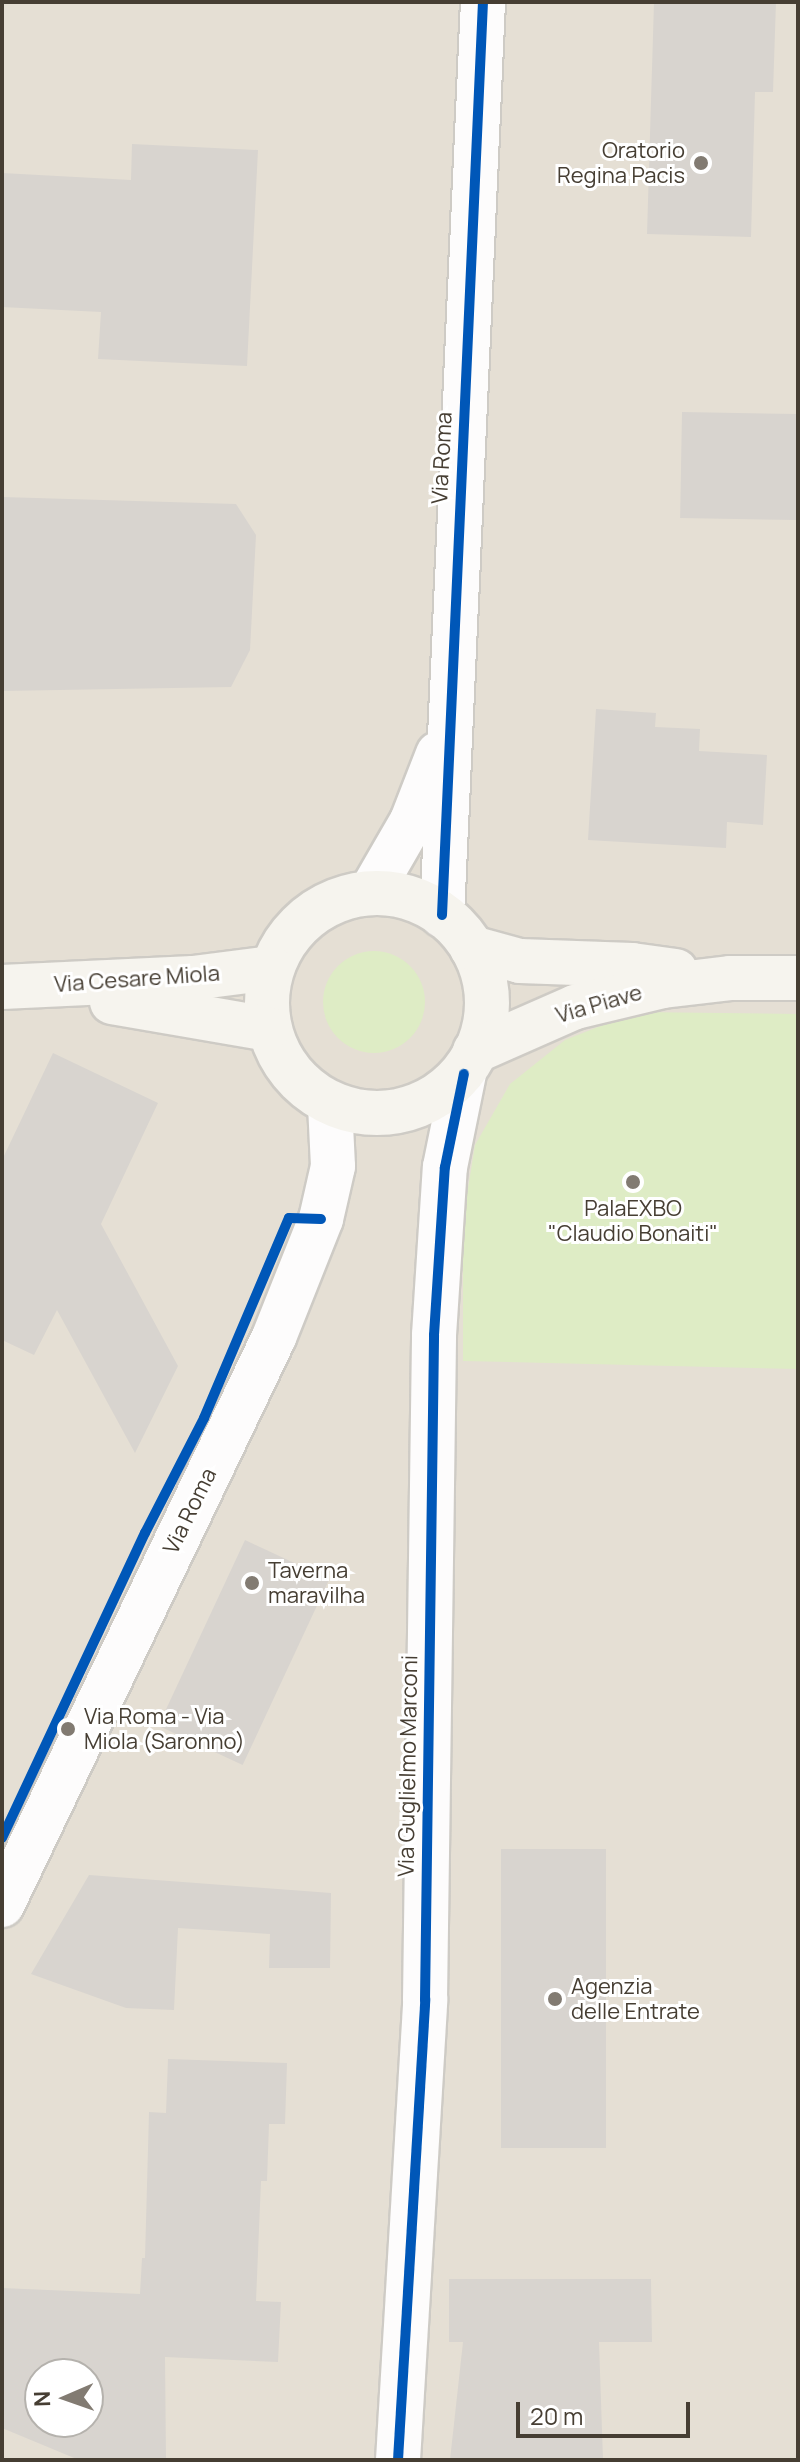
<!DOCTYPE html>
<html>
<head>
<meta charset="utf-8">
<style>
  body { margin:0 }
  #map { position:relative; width:800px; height:2462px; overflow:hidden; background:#f0ede8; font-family:Manrope,sans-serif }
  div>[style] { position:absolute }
  .residential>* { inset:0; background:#e5dfd4 }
  .green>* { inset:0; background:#deecc5 }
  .round { border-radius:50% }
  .building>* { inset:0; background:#d8d4cf; transform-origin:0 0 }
  .roads { filter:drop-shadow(2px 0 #cecbc5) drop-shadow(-2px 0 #cecbc5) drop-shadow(0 2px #cecbc5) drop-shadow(0 -2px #cecbc5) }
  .street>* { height:44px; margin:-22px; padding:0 22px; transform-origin:22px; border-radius:22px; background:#fdfcfc }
  .secondary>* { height:44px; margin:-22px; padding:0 22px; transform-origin:22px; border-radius:22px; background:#f6f4ee }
  .secondary>.ring { margin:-22px; padding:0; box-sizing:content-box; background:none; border:44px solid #f6f4ee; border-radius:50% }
  .cycleway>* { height:10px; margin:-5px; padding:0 5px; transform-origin:5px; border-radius:5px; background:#0057b8 }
  .dots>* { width:22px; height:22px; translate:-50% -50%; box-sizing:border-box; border:4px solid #fff; border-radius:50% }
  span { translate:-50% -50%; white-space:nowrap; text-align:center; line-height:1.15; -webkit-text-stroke:6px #fff; paint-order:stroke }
  .poi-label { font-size:22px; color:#463e33 }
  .right { translate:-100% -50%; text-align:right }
  .left { translate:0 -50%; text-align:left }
  .street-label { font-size:22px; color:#463e33 }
  .frame { position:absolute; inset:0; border:4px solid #463e33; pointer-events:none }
  .north { position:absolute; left:24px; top:2358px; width:80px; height:80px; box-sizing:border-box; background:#fff; border:2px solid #b5b2ad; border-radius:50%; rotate:268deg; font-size:22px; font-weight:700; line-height:32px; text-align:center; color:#463e33 }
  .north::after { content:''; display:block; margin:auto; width:28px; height:36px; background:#827b72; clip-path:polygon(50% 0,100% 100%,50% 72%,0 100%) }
  .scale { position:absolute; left:516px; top:2402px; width:174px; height:36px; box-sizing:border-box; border:4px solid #463e33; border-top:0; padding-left:10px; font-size:24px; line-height:28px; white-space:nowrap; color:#463e33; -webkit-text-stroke:6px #fff; paint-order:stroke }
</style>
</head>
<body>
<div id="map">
  <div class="residential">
    <i style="clip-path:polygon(evenodd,2px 2px,798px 2px,798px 2460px,2px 2460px,2px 2px,40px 2374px,88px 2374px,88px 2422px,40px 2422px,40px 2374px)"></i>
  </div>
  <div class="green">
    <i class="round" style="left:323px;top:951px;width:102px;height:102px"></i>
    <i style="clip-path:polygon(636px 1012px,798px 1014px,798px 1369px,463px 1361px,463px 1219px,475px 1145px,510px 1084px,565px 1040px)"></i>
  </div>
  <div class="building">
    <i style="clip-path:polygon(654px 2px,776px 2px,773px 92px,755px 92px,751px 237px,647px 234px)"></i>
    <i style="clip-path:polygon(132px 144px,258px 150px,247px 366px,98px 359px,101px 312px,2px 307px,2px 173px,131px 180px)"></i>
    <i style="left:682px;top:412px;width:116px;height:106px;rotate:1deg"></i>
    <i style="clip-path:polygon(2px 497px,236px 504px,256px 535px,250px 650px,231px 687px,2px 691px)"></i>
    <i style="clip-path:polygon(596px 709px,656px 713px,655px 727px,700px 729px,699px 751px,767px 755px,763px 825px,727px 822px,726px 848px,588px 840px)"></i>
    <i style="clip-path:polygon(53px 1053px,158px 1103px,101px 1224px,178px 1366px,135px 1453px,57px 1310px,34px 1355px,2px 1340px,2px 1160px)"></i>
    <i style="left:245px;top:1540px;width:93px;height:205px;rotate:25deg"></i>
    <i style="left:606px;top:1849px;width:299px;height:105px;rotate:90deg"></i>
    <i style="clip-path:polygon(89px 1875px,331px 1893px,330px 1968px,269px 1968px,270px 1934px,178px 1928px,174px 2010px,126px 2008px,31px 1974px)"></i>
    <i style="clip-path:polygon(evenodd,168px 2059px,287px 2063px,285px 2124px,269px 2124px,267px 2181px,261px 2181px,256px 2301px,281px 2302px,278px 2362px,165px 2357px,166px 2460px,79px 2460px,2px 2428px,2px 2288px,140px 2294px,142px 2258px,145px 2258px,149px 2112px,166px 2113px,168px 2059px,40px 2374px,88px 2374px,88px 2422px,40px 2422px,40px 2374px)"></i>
    <i style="clip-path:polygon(449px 2279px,651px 2279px,652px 2342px,599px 2342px,603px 2460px,450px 2460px,463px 2342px,449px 2342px)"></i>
  </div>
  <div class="roads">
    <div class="street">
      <i style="left:371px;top:892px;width:82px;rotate:-60deg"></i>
      <i style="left:412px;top:821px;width:72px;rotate:-68.8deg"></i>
      <i style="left:442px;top:915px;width:914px;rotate:-87.43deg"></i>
      <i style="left:2px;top:1905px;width:630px;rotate:-64.41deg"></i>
      <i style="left:274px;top:1337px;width:127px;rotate:-68.3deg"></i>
      <i style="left:321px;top:1219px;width:54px;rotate:-77.2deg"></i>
      <i style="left:333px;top:1166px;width:61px;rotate:-92.8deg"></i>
      <i style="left:398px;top:2460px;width:461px;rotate:-86.6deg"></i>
      <i style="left:425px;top:2000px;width:665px;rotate:-89.22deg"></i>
      <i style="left:434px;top:1335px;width:168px;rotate:-86.3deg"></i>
      <i style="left:445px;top:1167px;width:95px;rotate:-78.5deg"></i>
    </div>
    <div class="secondary">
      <i class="ring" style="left:267px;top:893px;width:176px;height:176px"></i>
      <i style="left:472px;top:948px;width:50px;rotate:15.2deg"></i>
      <i style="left:520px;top:961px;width:112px;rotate:2deg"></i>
      <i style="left:632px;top:965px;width:44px;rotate:7.8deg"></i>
      <i style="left:2px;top:987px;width:191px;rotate:-2.7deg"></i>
      <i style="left:193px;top:978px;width:79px;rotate:-7.3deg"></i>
      <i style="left:112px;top:1002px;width:158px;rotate:9.8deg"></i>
      <i style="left:475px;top:1051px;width:109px;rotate:-23.7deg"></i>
      <i style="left:575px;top:1007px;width:90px;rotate:-13.4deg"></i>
      <i style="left:663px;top:986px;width:67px;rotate:-6.8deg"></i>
      <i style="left:730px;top:978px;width:68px"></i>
    </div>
  </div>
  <div class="cycleway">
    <i style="left:442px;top:915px;width:914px;rotate:-87.43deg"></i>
    <i style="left:2px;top:1838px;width:337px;rotate:-64.9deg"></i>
    <i style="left:145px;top:1533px;width:129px;rotate:-62.8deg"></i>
    <i style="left:204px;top:1418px;width:217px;rotate:-67deg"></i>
    <i style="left:289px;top:1218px;width:32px;rotate:2deg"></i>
    <i style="left:398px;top:2460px;width:461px;rotate:-86.6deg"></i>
    <i style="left:425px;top:2000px;width:665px;rotate:-89.22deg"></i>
    <i style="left:434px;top:1335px;width:168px;rotate:-86.3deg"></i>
    <i style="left:445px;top:1167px;width:95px;rotate:-78.5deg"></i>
  </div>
  <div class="dots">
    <i style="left:701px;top:163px;background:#827b72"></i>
    <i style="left:633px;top:1182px;background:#827b72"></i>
    <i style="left:252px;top:1583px;background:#827b72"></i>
    <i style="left:68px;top:1729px;background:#827b72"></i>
    <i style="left:555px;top:1999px;background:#827b72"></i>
  </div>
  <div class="poi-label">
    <span class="right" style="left:685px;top:163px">Oratorio<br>Regina Pacis</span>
    <span style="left:633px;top:1221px">PalaEXBO<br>"Claudio Bonaiti"</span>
    <span class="left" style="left:268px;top:1583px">Taverna<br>maravilha</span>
    <span class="left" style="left:84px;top:1729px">Via Roma - Via<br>Miola (Saronno)</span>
    <span class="left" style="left:571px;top:1999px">Agenzia<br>delle Entrate</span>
  </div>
  <div class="street-label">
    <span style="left:442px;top:458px;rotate:-87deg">Via Roma</span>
    <span style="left:137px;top:979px;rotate:-4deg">Via Cesare Miola</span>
    <span style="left:599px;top:1004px;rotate:-16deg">Via Piave</span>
    <span style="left:190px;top:1511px;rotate:-64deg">Via Roma</span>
    <span style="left:408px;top:1766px;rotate:-89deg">Via Guglielmo Marconi</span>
  </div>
  <div class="frame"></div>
  <div class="north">N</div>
  <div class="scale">20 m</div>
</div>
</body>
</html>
